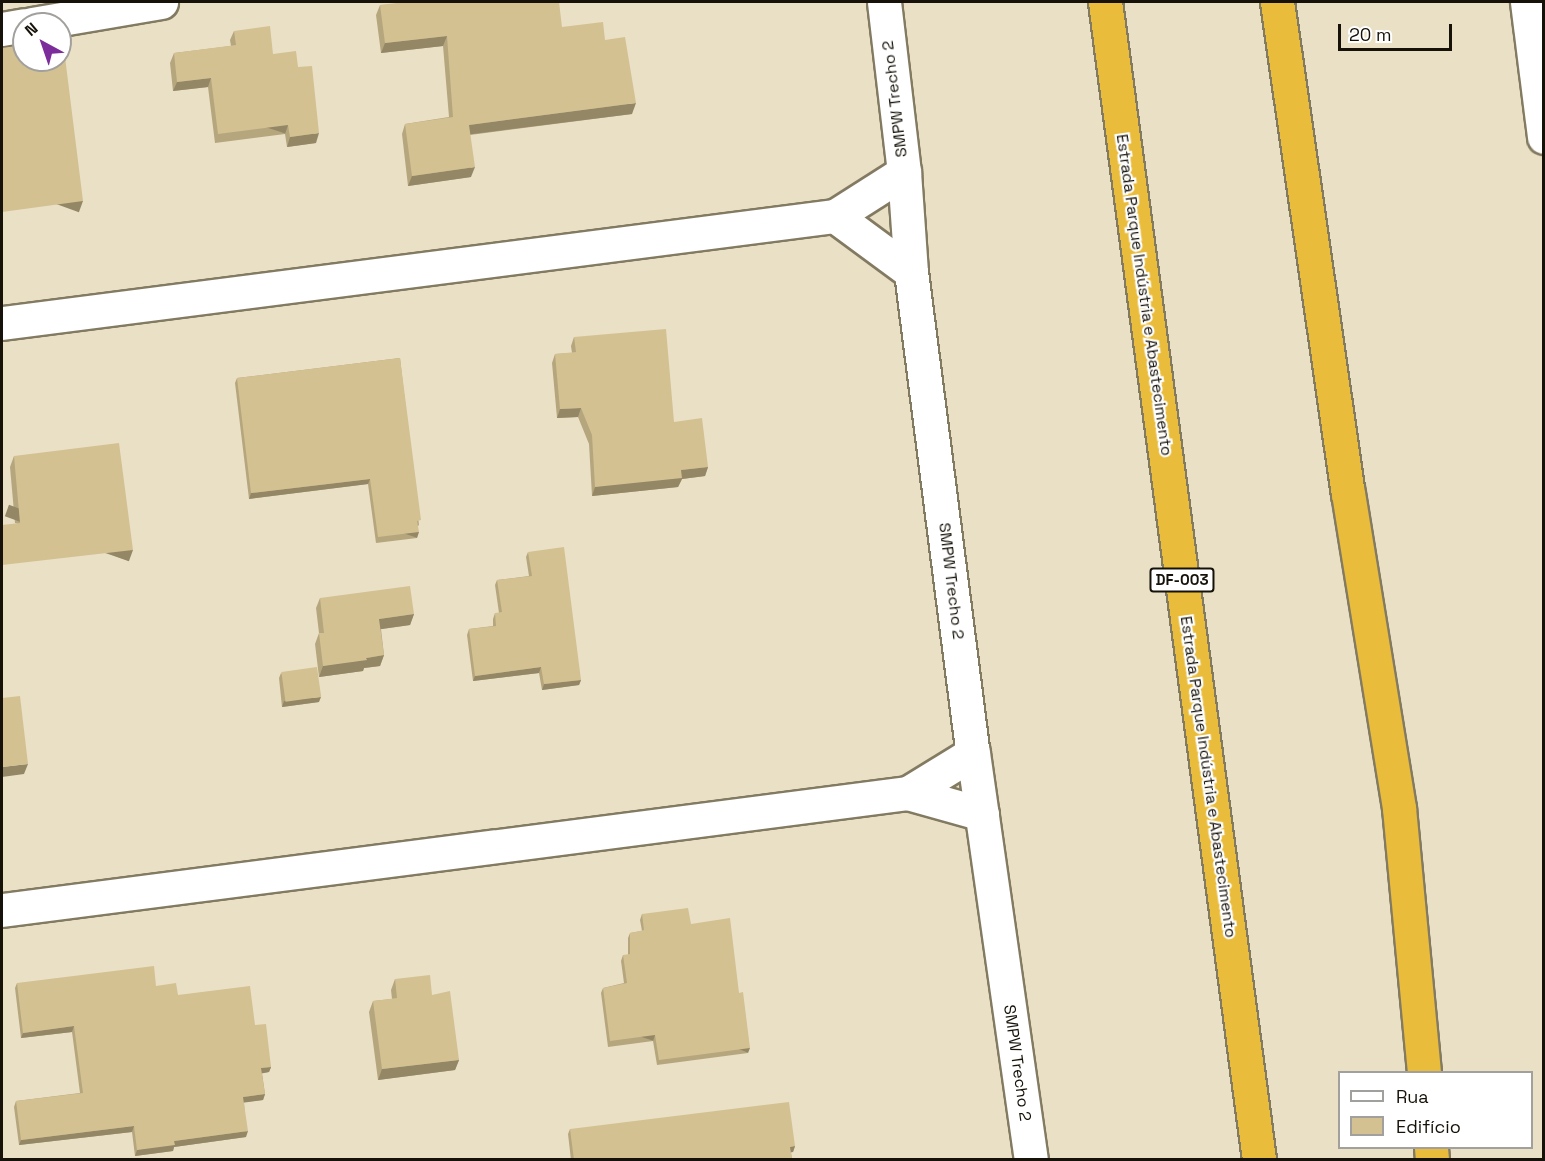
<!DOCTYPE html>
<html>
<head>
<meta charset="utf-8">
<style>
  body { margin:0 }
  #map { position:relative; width:1545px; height:1161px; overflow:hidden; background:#e9e0c6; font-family:"Space Grotesk",sans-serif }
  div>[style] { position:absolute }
  .roads { filter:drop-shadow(2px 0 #837a62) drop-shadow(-2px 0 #837a62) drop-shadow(0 2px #837a62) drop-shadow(0 -2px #837a62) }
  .minor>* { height:33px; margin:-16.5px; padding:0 16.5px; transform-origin:16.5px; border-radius:16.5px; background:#fff }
  .highway>* { height:33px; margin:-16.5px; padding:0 16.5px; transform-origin:16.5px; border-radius:16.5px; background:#e9bc3c }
  .wall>* { inset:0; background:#b5a67e }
  .shaded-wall>* { inset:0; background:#948766; transform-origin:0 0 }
  .building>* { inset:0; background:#d3c192; transform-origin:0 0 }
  span { translate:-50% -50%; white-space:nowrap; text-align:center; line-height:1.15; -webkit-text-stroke:4.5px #fff; paint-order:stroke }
  .shield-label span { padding:2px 4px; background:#fff; border:2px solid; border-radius:4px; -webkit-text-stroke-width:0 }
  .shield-label { font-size:15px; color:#161209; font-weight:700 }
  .street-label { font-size:16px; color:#161209 }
  .frame { position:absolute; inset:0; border:3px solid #161209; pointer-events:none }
  .legend { position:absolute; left:1338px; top:1071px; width:195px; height:78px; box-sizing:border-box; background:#fff; border:2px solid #a2a09d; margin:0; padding:8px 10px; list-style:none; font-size:18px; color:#161209 }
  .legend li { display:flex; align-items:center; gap:12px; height:30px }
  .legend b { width:30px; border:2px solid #a2a09d }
  .north { position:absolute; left:12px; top:12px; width:60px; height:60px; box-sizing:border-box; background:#fff; border:2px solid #a2a09d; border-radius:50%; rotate:320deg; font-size:16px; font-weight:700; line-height:24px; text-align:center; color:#161209 }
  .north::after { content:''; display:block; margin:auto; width:21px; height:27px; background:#7d2c9c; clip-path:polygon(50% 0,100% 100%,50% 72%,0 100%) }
  .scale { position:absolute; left:1338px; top:24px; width:114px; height:27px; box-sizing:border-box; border:3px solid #161209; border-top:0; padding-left:8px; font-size:18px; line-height:21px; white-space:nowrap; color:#161209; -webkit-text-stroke:4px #fff; paint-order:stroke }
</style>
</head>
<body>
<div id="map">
  <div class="roads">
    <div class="minor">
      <i style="left:884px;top:2px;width:171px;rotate:83.3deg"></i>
      <i style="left:904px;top:172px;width:100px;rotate:86deg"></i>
      <i style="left:911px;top:272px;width:485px;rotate:82.7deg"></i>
      <i style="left:973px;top:753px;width:411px;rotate:81.9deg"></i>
      <i style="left:1527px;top:2px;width:136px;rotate:82.8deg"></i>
      <i style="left:32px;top:24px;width:131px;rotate:-9.7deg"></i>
      <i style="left:2px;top:29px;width:22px;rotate:-10deg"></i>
      <i style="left:835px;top:216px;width:94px;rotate:36.4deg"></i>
      <i style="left:2px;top:323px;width:840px;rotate:-7.32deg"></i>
      <i style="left:835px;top:216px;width:82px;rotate:-32.5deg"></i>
      <i style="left:908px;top:793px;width:76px;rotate:-31.6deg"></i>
      <i style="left:2px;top:910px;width:914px;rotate:-7.36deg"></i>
      <i style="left:908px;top:793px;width:77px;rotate:15.8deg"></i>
    </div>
    <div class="highway">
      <i style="left:1105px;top:2px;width:1168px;rotate:82.42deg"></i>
      <i style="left:1277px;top:2px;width:496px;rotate:81.8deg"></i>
      <i style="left:1348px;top:493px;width:319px;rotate:80.8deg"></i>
      <i style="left:1399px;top:808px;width:265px;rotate:84.6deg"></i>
      <i style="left:1431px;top:1148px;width:12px;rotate:85deg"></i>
    </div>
  </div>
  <div class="wall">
    <i style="clip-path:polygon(435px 3px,562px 27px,605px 40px,632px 114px,470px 135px,471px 177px,408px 186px,402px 134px,405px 124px,449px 117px,443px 46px,381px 53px,376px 15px,380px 5px)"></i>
    <i style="clip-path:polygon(234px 31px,273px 54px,298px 67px,316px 143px,287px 147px,285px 134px,215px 143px,208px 87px,173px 91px,170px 63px,174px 53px,231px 46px,230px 40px)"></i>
    <i style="clip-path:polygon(574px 337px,674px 422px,708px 467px,705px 476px,682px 479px,678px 487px,592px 496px,589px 444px,578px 417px,557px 418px,552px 363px,555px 354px,572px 353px,571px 346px)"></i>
    <i style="clip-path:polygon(400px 358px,419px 525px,418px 526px,417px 538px,376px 543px,368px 484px,249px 499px,235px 383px,237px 378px)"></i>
    <i style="clip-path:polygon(14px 456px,129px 561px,15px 523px,10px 467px)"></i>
    <i style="clip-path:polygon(528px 552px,581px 680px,579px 685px,542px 690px,539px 673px,473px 681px,467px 635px,469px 629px,493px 626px,493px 619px,495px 613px,499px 613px,495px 585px,497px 580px,529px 576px,526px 557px)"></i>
    <i style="clip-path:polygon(320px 598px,414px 614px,410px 625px,381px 629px,384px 655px,380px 666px,364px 668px,363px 671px,319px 677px,315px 644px,319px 633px,316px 608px)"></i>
    <i style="clip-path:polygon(281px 673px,319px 702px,282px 707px,279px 678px)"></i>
    <i style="clip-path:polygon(642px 914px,691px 924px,739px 993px,748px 1053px,657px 1065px,653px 1041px,608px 1047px,601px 993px,603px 988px,624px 983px,621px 961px,623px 955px,628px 955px,628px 938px,630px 933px,642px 931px,640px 920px)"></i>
    <i style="clip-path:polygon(395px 979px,432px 995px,459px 1060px,455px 1070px,378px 1080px,369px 1012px,373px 1001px,392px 999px,391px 990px)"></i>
    <i style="clip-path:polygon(17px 983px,156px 986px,178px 995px,255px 1025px,271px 1067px,269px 1072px,262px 1073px,265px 1094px,263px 1100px,244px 1102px,246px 1137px,174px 1147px,173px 1151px,135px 1156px,132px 1132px,19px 1145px,14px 1107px,16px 1101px,80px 1093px,72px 1032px,21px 1038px,15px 988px)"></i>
    <i style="clip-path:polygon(570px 1129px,795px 1146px,793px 1152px,791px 1152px,792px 1160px,571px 1160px,568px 1134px)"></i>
  </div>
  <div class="shaded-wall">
    <i style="clip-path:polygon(447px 36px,443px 46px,381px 53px,385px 43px)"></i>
    <i style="clip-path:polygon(211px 78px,208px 87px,173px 91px,177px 82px)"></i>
    <i style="clip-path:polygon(636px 103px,632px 114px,465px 135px,469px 125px)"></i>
    <i style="left:288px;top:125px;width:9px;height:71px;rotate:108deg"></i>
    <i style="clip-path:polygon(319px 133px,316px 143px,287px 147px,290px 137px)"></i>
    <i style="clip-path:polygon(475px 167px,471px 177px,408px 186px,412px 176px)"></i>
    <i style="left:83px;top:201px;width:12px;height:82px;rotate:110deg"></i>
    <i style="clip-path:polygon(581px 408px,578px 417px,557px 418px,560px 409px)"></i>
    <i style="clip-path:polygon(708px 467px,705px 476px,682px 479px,678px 487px,592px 496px,595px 487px,681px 470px)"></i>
    <i style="clip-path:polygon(370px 479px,368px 484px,249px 499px,251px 493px)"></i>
    <i style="left:419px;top:532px;width:6px;height:41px;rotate:108deg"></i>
    <i style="left:133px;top:550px;width:12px;height:132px;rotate:110deg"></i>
    <i style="clip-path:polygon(414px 614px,410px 625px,375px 630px,379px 619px)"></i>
    <i style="clip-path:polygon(384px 655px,380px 666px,364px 668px,363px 671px,319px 677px,323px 666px)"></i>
    <i style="clip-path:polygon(541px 667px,539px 673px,473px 681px,475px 676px)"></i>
    <i style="clip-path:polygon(581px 680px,579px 685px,542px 690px,544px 684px)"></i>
    <i style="clip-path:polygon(321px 697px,319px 702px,282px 707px,284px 701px)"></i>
    <i style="clip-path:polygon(28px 764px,24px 774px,2px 777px,2px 767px)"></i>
    <i style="clip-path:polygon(74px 1026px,72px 1032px,21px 1038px,23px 1033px)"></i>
    <i style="left:655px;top:1035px;width:6px;height:45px;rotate:108deg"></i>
    <i style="left:750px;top:1048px;width:5px;height:92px;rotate:112deg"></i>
    <i style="clip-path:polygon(459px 1060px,455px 1070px,378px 1080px,382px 1069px)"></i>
    <i style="clip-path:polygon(271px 1067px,269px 1072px,259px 1074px,261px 1068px)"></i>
    <i style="clip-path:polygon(265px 1094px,263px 1100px,241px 1103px,243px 1097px)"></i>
    <i style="clip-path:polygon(134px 1126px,132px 1132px,19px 1145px,21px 1140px)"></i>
    <i style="clip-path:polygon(248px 1131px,246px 1137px,174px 1147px,173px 1151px,135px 1156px,137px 1150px,174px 1141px)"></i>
    <i style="clip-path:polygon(795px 1146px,793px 1152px,788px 1153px,790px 1147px)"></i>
  </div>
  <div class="building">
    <i style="clip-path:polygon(405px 2px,434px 2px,435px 3px,448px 2px,559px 2px,562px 27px,603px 22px,605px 40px,625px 37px,636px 103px,469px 125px,475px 167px,412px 176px,405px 124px,453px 117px,447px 36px,385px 43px,380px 5px)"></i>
    <i style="clip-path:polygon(270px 26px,273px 54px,296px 51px,298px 67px,312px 66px,319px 133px,290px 137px,288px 125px,218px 134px,211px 78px,177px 82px,174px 53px,236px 45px,234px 31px)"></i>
    <i style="clip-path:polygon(60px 41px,63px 41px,83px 201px,2px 212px,2px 48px,24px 45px,24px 60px,60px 60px)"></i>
    <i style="clip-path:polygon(666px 329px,674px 422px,702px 418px,708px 467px,681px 470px,682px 478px,595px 487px,592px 435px,581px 408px,560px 409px,555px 354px,576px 352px,574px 337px)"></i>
    <i style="clip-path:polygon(400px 358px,421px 520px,417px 521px,419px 532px,378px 537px,370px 479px,251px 493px,237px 378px)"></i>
    <i style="clip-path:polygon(119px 443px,133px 550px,2px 565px,2px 525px,20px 523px,14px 456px)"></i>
    <i style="clip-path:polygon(564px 547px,581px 680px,544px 684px,541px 667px,475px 676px,469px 629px,496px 626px,495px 613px,502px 612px,497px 580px,532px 576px,528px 552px)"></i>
    <i style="clip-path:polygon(410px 586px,414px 614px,379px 619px,384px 655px,366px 658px,367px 660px,323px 666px,319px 633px,324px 633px,320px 598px)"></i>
    <i style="left:317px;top:667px;width:30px;height:36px;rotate:82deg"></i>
    <i style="clip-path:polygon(20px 696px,28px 764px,2px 767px,2px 698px)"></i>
    <i style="clip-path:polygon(688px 908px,691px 924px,730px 918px,739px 993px,743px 992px,750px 1048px,659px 1060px,655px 1035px,610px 1041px,603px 988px,627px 983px,623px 955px,630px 954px,630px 933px,644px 930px,642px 914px)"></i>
    <i style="clip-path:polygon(154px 966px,156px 986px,176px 983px,178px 995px,250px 986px,255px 1025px,266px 1024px,271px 1067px,261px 1068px,265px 1094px,243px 1097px,248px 1131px,174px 1141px,175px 1145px,137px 1150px,134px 1126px,21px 1140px,16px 1101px,83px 1093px,74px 1026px,23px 1033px,17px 983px)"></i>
    <i style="clip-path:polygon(430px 975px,432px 995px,450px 991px,459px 1060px,382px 1069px,373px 1001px,397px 998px,395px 979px)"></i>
    <i style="clip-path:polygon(789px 1102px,795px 1146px,790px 1147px,792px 1160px,574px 1160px,570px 1129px)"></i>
  </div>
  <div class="shield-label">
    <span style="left:1182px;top:580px">DF-003</span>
  </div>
  <div class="street-label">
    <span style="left:895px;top:99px;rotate:-97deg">SMPW Trecho 2</span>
    <span style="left:1144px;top:295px;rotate:82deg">Estrada Parque Indústria e Abastecimento</span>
    <span style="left:951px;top:581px;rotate:83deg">SMPW Trecho 2</span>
    <span style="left:1208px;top:777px;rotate:82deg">Estrada Parque Indústria e Abastecimento</span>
    <span style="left:1017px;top:1063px;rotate:82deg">SMPW Trecho 2</span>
  </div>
  <div class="frame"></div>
  <ul class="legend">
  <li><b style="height:8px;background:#fff"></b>Rua</li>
  <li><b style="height:16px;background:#d3c192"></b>Edifício</li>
  </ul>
  <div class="north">N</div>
  <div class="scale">20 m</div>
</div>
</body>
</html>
